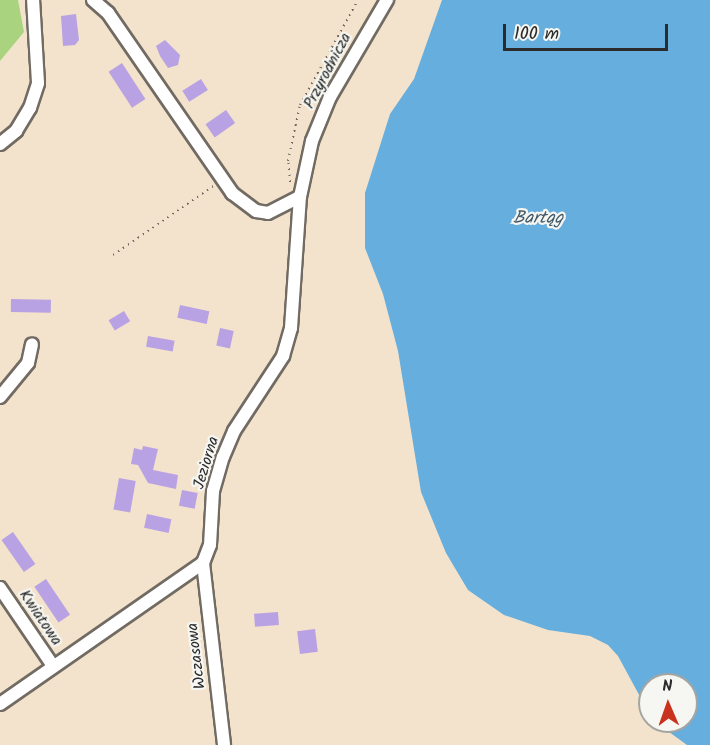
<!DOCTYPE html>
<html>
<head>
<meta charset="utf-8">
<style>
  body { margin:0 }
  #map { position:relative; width:710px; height:745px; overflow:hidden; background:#f3e3cc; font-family:Kalam,sans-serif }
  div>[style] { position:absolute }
  .green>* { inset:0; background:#a9d37f }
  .water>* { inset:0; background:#66aedd }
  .building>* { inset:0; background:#b9a2e3; transform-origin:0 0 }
  .path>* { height:2px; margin-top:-1px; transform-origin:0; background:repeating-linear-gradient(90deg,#716b63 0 1.5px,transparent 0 6px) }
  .roads { filter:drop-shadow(2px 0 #716b63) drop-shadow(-2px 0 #716b63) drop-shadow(0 2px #716b63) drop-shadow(0 -2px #716b63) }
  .street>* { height:12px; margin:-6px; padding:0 6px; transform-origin:6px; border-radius:6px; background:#fff }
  span { translate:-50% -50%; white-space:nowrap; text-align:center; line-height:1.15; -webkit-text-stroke:4.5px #f6f6f2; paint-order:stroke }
  .street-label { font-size:16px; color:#2b2b2b }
  .water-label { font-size:18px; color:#405969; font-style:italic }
  .north { position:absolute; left:638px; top:673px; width:60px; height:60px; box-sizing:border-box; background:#f6f6f2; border:2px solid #a5a5a2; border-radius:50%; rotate:358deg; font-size:16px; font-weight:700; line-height:24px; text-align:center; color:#2b2b2b }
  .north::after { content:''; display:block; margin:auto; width:21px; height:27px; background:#c8321e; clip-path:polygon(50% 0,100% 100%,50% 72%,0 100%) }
  .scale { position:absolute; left:503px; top:24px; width:165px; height:27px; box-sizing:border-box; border:3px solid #2b2b2b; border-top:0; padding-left:8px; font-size:18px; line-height:21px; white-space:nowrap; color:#2b2b2b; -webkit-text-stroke:4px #f6f6f2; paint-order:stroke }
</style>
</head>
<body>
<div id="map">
  <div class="green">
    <i style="clip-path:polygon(0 0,18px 0,24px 32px,0 61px)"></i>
  </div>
  <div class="water">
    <i style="clip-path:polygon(442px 0,710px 0,710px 745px,687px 745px,654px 721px,686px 721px,686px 685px,650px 685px,650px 715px,618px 656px,608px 645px,590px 636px,548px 630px,504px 615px,468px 590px,446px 553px,421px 492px,398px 351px,383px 294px,365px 248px,365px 193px,390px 114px,414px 79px)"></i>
  </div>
  <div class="building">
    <i style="clip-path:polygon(76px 14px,79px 40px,75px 45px,63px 46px,61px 16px)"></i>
    <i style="clip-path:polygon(165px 40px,180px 55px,178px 65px,168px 68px,160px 56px,156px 46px)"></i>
    <i style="left:122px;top:63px;width:43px;height:16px;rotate:57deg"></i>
    <i style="left:201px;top:79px;width:13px;height:22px;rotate:58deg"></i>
    <i style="left:226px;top:110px;width:16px;height:25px;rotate:55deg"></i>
    <i style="left:11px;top:299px;width:40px;height:13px;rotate:1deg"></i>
    <i style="left:180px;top:305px;width:30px;height:13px;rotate:12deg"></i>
    <i style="left:124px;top:311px;width:12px;height:18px;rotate:59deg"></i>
    <i style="left:220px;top:328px;width:14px;height:18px;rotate:12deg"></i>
    <i style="left:148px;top:336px;width:27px;height:11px;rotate:10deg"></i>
    <i style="clip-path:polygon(143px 446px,158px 449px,153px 470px,178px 475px,176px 489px,148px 483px,138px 465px,131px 464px,134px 448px,142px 450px)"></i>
    <i style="left:119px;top:478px;width:17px;height:32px;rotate:10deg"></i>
    <i style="left:182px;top:490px;width:16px;height:16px;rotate:11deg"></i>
    <i style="left:147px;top:514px;width:25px;height:14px;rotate:12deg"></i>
    <i style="left:13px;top:532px;width:39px;height:14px;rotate:55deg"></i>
    <i style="left:46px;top:579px;width:43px;height:14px;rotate:56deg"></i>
    <i style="left:278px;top:612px;width:13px;height:24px;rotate:86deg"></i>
    <i style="left:315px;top:629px;width:23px;height:18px;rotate:83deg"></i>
  </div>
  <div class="path">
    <i style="left:290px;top:182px;width:21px;rotate:-95deg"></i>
    <i style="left:288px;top:161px;width:57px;rotate:-77.9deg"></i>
    <i style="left:300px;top:105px;width:120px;rotate:-61.1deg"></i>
    <i style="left:113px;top:255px;width:124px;rotate:-34.5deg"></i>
  </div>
  <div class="roads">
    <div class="street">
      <i style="left:93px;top:0;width:20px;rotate:41deg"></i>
      <i style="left:108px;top:13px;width:219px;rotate:55.4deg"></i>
      <i style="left:232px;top:193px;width:30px;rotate:37deg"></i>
      <i style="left:256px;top:211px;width:12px;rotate:9deg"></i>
      <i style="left:268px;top:213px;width:36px;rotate:-27deg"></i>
      <i style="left:0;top:144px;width:21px;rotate:-39deg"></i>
      <i style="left:16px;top:131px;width:27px;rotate:-59deg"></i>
      <i style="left:30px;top:108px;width:26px;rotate:-72deg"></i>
      <i style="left:38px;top:83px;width:83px;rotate:-93.4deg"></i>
      <i style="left:0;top:397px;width:44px;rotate:-50.5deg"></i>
      <i style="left:28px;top:363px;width:19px;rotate:-78deg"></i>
      <i style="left:203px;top:563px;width:183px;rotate:83.4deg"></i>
      <i style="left:0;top:588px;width:94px;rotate:55.8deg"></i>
      <i style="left:0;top:704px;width:247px;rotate:-34.8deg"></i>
      <i style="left:203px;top:563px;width:19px;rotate:-69deg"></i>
      <i style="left:210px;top:545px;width:54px;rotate:-86.8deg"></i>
      <i style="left:213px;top:491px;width:35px;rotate:-74deg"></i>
      <i style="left:223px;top:457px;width:28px;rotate:-67deg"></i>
      <i style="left:234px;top:431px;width:90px;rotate:-56.8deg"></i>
      <i style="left:283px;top:356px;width:29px;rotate:-74deg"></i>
      <i style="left:291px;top:328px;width:131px;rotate:-86.1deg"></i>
      <i style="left:300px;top:197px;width:57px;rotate:-77.9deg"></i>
      <i style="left:312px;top:141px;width:48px;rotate:-67.8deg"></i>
      <i style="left:330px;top:97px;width:113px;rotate:-59.6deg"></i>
    </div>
  </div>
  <div class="street-label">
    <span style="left:328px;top:71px;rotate:-62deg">Przyrodnicza</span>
    <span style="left:207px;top:463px;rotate:-73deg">Jeziorna</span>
    <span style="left:40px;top:618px;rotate:56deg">Kwiatowa</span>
    <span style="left:197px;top:656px;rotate:-97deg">Wczasowa</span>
  </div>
  <div class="water-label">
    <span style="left:538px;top:219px">Bartąg</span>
  </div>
  <div class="north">N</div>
  <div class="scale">100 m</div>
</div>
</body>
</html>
